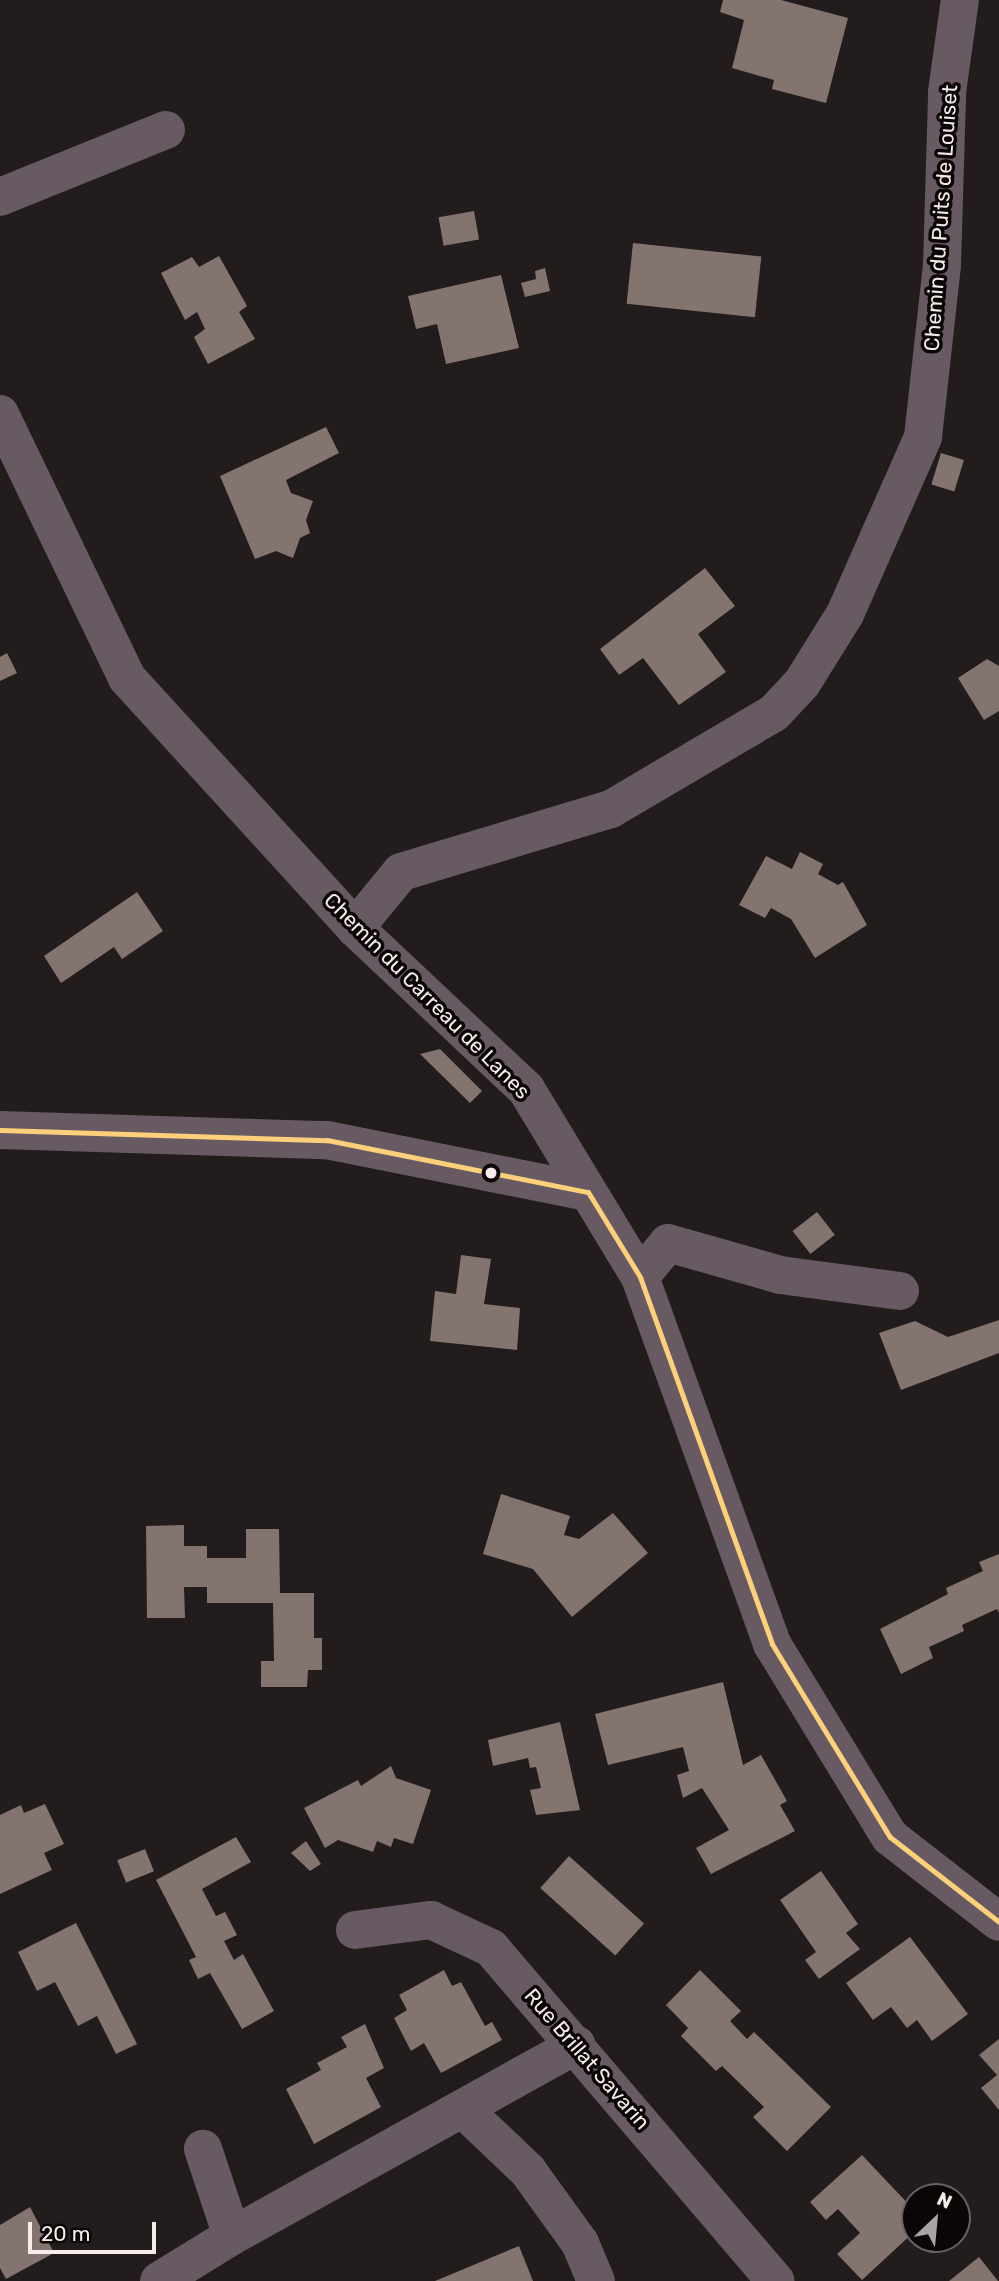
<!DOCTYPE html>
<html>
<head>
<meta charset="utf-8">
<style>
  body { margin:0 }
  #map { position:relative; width:999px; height:2281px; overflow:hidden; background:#221c1c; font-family:Rubik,sans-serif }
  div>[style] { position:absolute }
  .building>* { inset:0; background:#83746f; transform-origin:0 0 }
  .minor>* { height:38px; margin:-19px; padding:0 19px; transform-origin:19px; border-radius:19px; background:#685a62 }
  .bus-1>* { height:5px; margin:-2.5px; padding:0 2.5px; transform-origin:2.5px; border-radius:2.5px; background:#fed07a }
  .dots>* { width:19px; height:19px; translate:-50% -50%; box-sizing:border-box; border:4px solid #0b0606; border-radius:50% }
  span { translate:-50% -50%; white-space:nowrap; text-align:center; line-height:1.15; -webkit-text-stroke:7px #0b0606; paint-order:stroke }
  .street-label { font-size:21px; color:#f5ebeb }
  .north { position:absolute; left:901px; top:2183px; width:70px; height:70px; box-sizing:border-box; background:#0b0606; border:2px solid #696262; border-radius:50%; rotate:26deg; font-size:19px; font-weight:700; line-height:28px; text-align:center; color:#f5ebeb }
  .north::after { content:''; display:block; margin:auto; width:24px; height:32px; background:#aba3a3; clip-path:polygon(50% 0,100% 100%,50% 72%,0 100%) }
  .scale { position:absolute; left:28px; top:2222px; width:128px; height:32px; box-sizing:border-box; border:4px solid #f5ebeb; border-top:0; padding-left:9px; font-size:21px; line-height:24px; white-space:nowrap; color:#f5ebeb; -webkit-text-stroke:5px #0b0606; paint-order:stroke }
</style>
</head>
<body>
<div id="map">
  <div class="building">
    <i style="clip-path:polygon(723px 0,781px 0,848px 18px,826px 103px,772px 89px,774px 80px,732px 68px,744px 20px,720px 12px)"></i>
    <i style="left:474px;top:211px;width:29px;height:36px;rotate:80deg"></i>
    <i style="left:633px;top:243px;width:129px;height:61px;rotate:6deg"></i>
    <i style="clip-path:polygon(219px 256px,247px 306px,239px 312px,255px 339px,208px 364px,194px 337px,205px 329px,197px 312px,185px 320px,161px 273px,192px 257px,199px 267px)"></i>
    <i style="clip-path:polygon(545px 268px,550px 291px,525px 297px,521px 283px,536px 279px,535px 271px)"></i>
    <i style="clip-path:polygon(501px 275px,519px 348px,446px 364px,437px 324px,416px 329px,408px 296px)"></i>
    <i style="clip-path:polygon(326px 427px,339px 453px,286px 480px,291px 493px,313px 501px,306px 520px,310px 533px,300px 538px,293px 558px,276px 551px,255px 559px,220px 476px)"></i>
    <i style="left:941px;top:453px;width:24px;height:33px;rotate:17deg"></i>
    <i style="clip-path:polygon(705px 568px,735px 606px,698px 634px,726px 672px,679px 705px,643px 658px,619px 675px,600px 649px)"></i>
    <i style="clip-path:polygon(7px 653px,17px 673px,0 681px,0 657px)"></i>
    <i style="clip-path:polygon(987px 659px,999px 666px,999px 711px,984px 720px,958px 678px)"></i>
    <i style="clip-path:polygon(800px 852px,823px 864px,818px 874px,838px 885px,843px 882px,867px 925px,815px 958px,791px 919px,771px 908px,765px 918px,739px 905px,766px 856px,792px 869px)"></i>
    <i style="clip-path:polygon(137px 892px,163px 931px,122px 959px,114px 947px,61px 983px,44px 956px)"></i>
    <i style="clip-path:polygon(440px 1049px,482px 1091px,470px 1103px,420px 1054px)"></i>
    <i style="left:817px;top:1212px;width:29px;height:31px;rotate:52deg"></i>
    <i style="clip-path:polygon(461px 1255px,491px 1259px,484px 1304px,520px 1308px,517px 1350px,430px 1341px,435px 1291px,456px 1294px)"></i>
    <i style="clip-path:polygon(999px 1320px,999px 1353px,901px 1390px,879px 1333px,915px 1321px,948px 1337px)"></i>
    <i style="clip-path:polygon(501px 1494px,570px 1516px,564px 1535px,579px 1539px,613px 1513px,648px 1553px,572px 1617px,533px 1569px,483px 1554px)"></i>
    <i style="clip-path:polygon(184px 1525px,184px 1546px,207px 1546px,207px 1558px,246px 1558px,246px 1529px,279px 1529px,280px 1593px,314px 1593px,314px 1638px,322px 1638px,322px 1670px,308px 1670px,307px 1687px,261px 1687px,261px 1661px,274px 1661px,273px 1603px,207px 1603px,207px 1587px,184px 1587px,185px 1618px,147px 1618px,146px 1526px)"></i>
    <i style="clip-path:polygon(999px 1554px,999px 1613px,997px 1609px,962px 1625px,964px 1631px,929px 1647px,933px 1658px,901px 1674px,880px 1629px,948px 1594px,946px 1588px,983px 1571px,979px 1562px)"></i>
    <i style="clip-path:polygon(723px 1682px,743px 1765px,761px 1755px,787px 1801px,780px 1805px,795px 1831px,711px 1874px,696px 1848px,729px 1830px,702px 1788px,683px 1798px,677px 1775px,689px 1771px,683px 1747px,608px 1765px,595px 1714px)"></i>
    <i style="clip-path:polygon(560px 1722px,580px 1810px,536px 1815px,530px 1790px,541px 1788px,536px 1767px,530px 1768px,528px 1758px,493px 1766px,488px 1740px)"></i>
    <i style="clip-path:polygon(391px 1766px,396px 1778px,431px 1790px,413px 1844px,394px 1838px,391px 1847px,377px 1841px,373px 1852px,338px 1840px,325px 1848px,304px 1808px,358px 1780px,361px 1786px)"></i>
    <i style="clip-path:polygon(45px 1804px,64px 1844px,44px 1853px,52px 1870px,0 1894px,0 1815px,21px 1805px,24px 1813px)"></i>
    <i style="clip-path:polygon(236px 1837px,251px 1862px,202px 1889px,216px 1916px,225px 1912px,237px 1935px,224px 1941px,234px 1960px,243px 1954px,274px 2011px,242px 2029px,210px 1973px,198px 1979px,189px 1960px,196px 1957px,156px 1880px)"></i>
    <i style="clip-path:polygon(306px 1841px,321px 1864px,310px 1871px,291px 1853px)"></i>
    <i style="left:145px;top:1849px;width:24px;height:30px;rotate:68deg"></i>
    <i style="left:569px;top:1856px;width:101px;height:43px;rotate:42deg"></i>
    <i style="clip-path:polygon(821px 1871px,858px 1924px,846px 1933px,860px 1949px,819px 1979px,805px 1960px,816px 1952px,780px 1900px)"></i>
    <i style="clip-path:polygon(76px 1923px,137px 2044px,116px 2054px,97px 2016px,78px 2026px,55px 1982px,37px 1991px,18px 1952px)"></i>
    <i style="clip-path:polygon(910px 1937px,968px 2014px,932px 2041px,917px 2020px,907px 2028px,891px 2007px,873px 2020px,846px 1983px)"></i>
    <i style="clip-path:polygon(444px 1970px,452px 1986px,461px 1982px,485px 2026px,492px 2022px,502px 2040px,441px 2073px,424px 2043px,411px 2051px,394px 2018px,407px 2010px,399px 1995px)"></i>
    <i style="clip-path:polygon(700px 1970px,741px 2011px,730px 2021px,747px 2039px,754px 2032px,831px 2107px,787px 2151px,753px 2117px,764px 2107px,722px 2066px,716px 2071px,681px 2036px,688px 2028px,666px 2005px)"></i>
    <i style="clip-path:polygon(365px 2024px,384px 2068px,366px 2078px,381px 2107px,314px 2144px,286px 2089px,321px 2070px,317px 2063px,347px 2047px,341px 2037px)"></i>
    <i style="clip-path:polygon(999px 2039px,999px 2110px,981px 2088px,997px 2075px,979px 2055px)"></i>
    <i style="clip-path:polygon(862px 2155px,915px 2211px,915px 2231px,862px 2280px,837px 2254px,860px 2233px,838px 2209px,826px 2220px,810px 2202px)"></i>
    <i style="clip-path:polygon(30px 2207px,54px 2253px,6px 2279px,0 2268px,0 2225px)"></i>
    <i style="clip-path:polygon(519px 2246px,533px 2281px,435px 2281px)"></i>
    <i style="clip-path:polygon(979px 2257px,998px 2281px,949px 2281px)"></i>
  </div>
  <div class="minor">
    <i style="left:0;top:197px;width:179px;rotate:-22deg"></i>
    <i style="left:0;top:414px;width:293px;rotate:64.3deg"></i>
    <i style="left:127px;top:678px;width:338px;rotate:47.6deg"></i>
    <i style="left:355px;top:928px;width:235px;rotate:43.3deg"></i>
    <i style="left:526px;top:1089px;width:220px;rotate:58.8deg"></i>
    <i style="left:640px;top:1277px;width:390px;rotate:70.2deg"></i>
    <i style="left:772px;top:1644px;width:226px;rotate:58.6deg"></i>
    <i style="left:890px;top:1837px;width:138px;rotate:37.9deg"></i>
    <i style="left:355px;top:928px;width:72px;rotate:-50.6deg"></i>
    <i style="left:401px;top:872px;width:219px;rotate:-16.7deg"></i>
    <i style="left:611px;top:809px;width:189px;rotate:-30.5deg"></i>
    <i style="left:774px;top:713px;width:41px;rotate:-47deg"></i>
    <i style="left:802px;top:683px;width:81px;rotate:-58.1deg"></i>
    <i style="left:845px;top:614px;width:193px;rotate:-66.2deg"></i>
    <i style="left:923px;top:437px;width:173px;rotate:-83.7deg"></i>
    <i style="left:942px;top:265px;width:173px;rotate:-88.3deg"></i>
    <i style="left:947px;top:92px;width:93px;rotate:-82deg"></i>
    <i style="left:0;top:1130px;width:327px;rotate:1.8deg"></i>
    <i style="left:327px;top:1140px;width:266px;rotate:11.3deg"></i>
    <i style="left:640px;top:1277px;width:44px;rotate:-50.5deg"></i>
    <i style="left:668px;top:1243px;width:116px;rotate:15.9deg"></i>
    <i style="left:780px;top:1275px;width:121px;rotate:7.6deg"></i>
    <i style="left:355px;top:1930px;width:77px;rotate:-7.5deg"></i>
    <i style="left:431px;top:1920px;width:66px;rotate:25deg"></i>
    <i style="left:491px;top:1948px;width:438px;rotate:49.5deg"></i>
    <i style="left:463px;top:2109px;width:90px;rotate:43.6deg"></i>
    <i style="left:528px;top:2171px;width:89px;rotate:54.2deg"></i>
    <i style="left:580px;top:2243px;width:41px;rotate:67.2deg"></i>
    <i style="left:232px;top:2236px;width:394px;rotate:-29deg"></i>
    <i style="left:159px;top:2281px;width:86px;rotate:-31.7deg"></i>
    <i style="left:232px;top:2236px;width:92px;rotate:-108.4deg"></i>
  </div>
  <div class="bus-1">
    <i style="left:0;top:1130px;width:327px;rotate:1.8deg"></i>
    <i style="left:327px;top:1140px;width:266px;rotate:11.3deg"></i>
    <i style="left:588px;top:1192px;width:100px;rotate:58.5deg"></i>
    <i style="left:640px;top:1277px;width:390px;rotate:70.2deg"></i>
    <i style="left:772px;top:1644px;width:226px;rotate:58.6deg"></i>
    <i style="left:890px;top:1837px;width:138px;rotate:37.9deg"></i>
  </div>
  <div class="dots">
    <i style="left:491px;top:1173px;background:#f5ebeb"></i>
  </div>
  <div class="street-label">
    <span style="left:941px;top:218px;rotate:-86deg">Chemin du Puits de Louiset</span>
    <span style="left:427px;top:996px;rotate:45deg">Chemin du Carreau de Lanes</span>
    <span style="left:587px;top:2059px;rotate:49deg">Rue Brillat Savarin</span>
  </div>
  <div class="north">N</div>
  <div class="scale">20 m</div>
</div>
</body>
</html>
